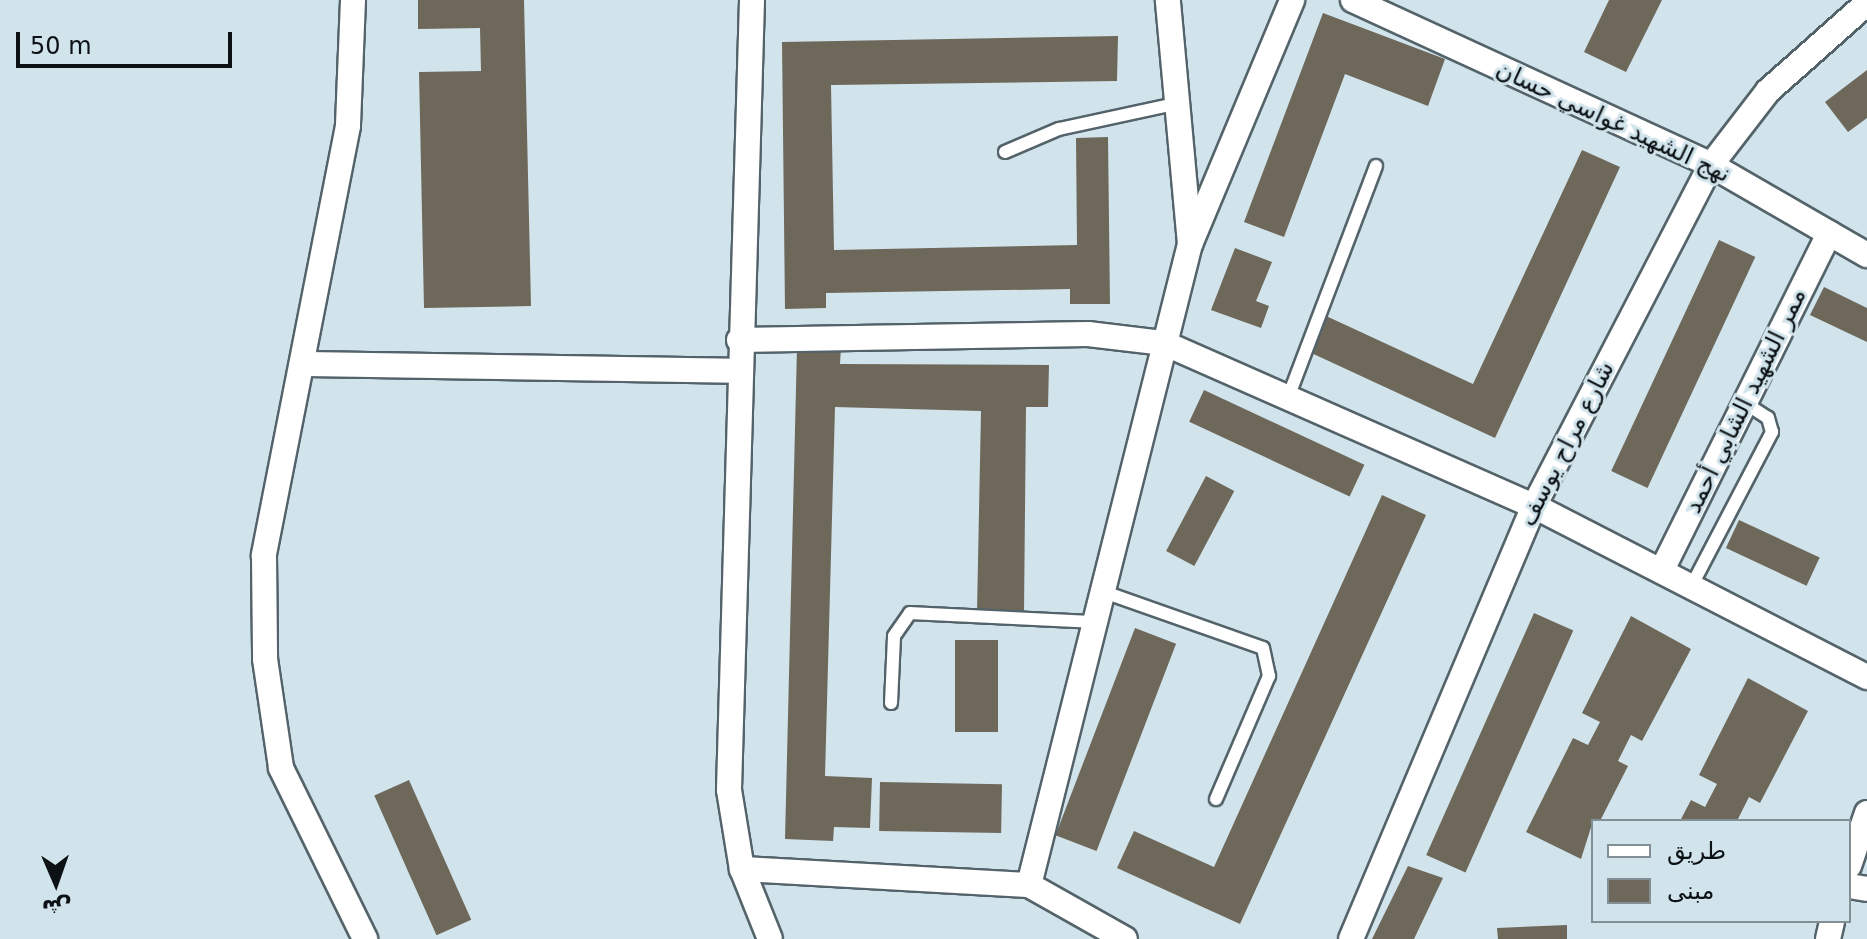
<!DOCTYPE html>
<html>
<head>
<meta charset="utf-8">
<style>
  body { margin:0 }
  #map { position:relative; width:1867px; height:939px; overflow:hidden; background:#d1e3eb; font-family:"DejaVu Sans",Vazirmatn,sans-serif }
  div>[style] { position:absolute }
  .building>* { inset:0; background:#6e685b; transform-origin:0 0 }
  .roads { filter:drop-shadow(2px 0 #54636a) drop-shadow(-2px 0 #54636a) drop-shadow(0 2px #54636a) drop-shadow(0 -2px #54636a) }
  .lane>* { height:12px; margin:-6px; padding:0 6px; transform-origin:6px; border-radius:6px; background:#fff }
  .street>* { height:24px; margin:-12px; padding:0 12px; transform-origin:12px; border-radius:12px; background:#fff }
  span { translate:-50% -50%; white-space:nowrap; text-align:center; line-height:1.15; -webkit-text-stroke:6px #d1e3eb; paint-order:stroke }
  .street-label { font-size:24px; color:#0b1114 }
  .legend { position:absolute; left:1591px; top:819px; width:260px; height:104px; box-sizing:border-box; background:#d1e3eb; border:2px solid #828f95; margin:0; padding:10px 14px; list-style:none; font-size:24px; color:#0b1114 }
  .legend li { display:flex; align-items:center; gap:16px; height:40px }
  .legend b { width:40px; border:2px solid #828f95 }
  .north { position:absolute; left:16px; top:843px; width:80px; height:80px; -webkit-text-stroke:6px #d1e3eb; paint-order:stroke; rotate:178deg; font-size:22px; font-weight:700; line-height:32px; text-align:center; color:#0b1114 }
  .north::after { content:''; display:block; margin:auto; width:28px; height:36px; background:#0b1114; clip-path:polygon(50% 0,100% 100%,50% 72%,0 100%) }
  .scale { position:absolute; left:16px; top:32px; width:216px; height:36px; box-sizing:border-box; border:4px solid #0b1114; border-top:0; padding-left:10px; font-size:24px; line-height:28px; white-space:nowrap; color:#0b1114; -webkit-text-stroke:6px #d1e3eb; paint-order:stroke }
</style>
</head>
<body>
<div id="map">
  <div class="building">
    <i style="clip-path:polygon(418px 0,524px 0,531px 306px,424px 308px,419px 72px,481px 71px,480px 28px,418px 29px)"></i>
    <i style="clip-path:polygon(1609px 0,1662px 0,1626px 72px,1584px 52px)"></i>
    <i style="clip-path:polygon(1323px 13px,1445px 59px,1428px 106px,1345px 74px,1284px 237px,1244px 222px)"></i>
    <i style="clip-path:polygon(1118px 36px,1117px 81px,831px 85px,834px 250px,1077px 245px,1076px 138px,1108px 137px,1110px 304px,1070px 304px,1070px 289px,826px 293px,826px 308px,785px 309px,782px 42px)"></i>
    <i style="clip-path:polygon(1867px 70px,1867px 118px,1848px 132px,1825px 102px)"></i>
    <i style="clip-path:polygon(1582px 150px,1620px 167px,1495px 438px,1307px 351px,1324px 315px,1473px 384px)"></i>
    <i style="left:1719px;top:240px;width:40px;height:255px;rotate:25deg"></i>
    <i style="clip-path:polygon(1235px 248px,1272px 262px,1256px 301px,1269px 306px,1261px 328px,1211px 310px)"></i>
    <i style="clip-path:polygon(1824px 287px,1867px 308px,1867px 342px,1810px 315px)"></i>
    <i style="clip-path:polygon(797px 347px,841px 347px,840px 364px,1049px 365px,1048px 407px,1026px 407px,1024px 612px,977px 612px,981px 411px,835px 407px,825px 776px,872px 778px,870px 828px,834px 827px,833px 841px,785px 839px)"></i>
    <i style="left:1204px;top:390px;width:177px;height:35px;rotate:25deg"></i>
    <i style="left:1206px;top:476px;width:32px;height:85px;rotate:28deg"></i>
    <i style="clip-path:polygon(1382px 495px,1426px 515px,1240px 924px,1117px 868px,1134px 831px,1214px 867px)"></i>
    <i style="left:1739px;top:520px;width:89px;height:31px;rotate:25deg"></i>
    <i style="left:1534px;top:613px;width:43px;height:265px;rotate:24deg"></i>
    <i style="clip-path:polygon(1631px 616px,1691px 649px,1642px 741px,1631px 735px,1618px 761px,1628px 766px,1600px 821px,1593px 821px,1581px 859px,1526px 832px,1573px 738px,1588px 745px,1600px 722px,1582px 713px)"></i>
    <i style="left:1135px;top:628px;width:44px;height:222px;rotate:21deg"></i>
    <i style="left:955px;top:640px;width:43px;height:92px"></i>
    <i style="clip-path:polygon(1748px 678px,1808px 711px,1760px 803px,1749px 797px,1737px 821px,1680px 821px,1691px 800px,1705px 807px,1717px 784px,1699px 775px)"></i>
    <i style="left:409px;top:780px;width:153px;height:38px;rotate:66deg"></i>
    <i style="left:880px;top:782px;width:122px;height:49px;rotate:1deg"></i>
    <i style="clip-path:polygon(1408px 866px,1443px 878px,1414px 939px,1372px 939px)"></i>
    <i style="clip-path:polygon(1567px 925px,1567px 939px,1498px 939px,1497px 928px)"></i>
  </div>
  <div class="roads">
    <div class="lane">
      <i style="left:1005px;top:152px;width:59px;rotate:-23.1deg"></i>
      <i style="left:1059px;top:129px;width:123px;rotate:-12.2deg"></i>
      <i style="left:1289px;top:395px;width:245px;rotate:-69.2deg"></i>
      <i style="left:1692px;top:585px;width:173px;rotate:-62.4deg"></i>
      <i style="left:1772px;top:432px;width:15px;rotate:-106deg"></i>
      <i style="left:1768px;top:418px;width:27px;rotate:-147deg"></i>
      <i style="left:1107px;top:593px;width:165px;rotate:19.4deg"></i>
      <i style="left:1263px;top:648px;width:29px;rotate:78deg"></i>
      <i style="left:1269px;top:676px;width:134px;rotate:113.3deg"></i>
      <i style="left:891px;top:703px;width:67px;rotate:-87.4deg"></i>
      <i style="left:894px;top:636px;width:28px;rotate:-55deg"></i>
      <i style="left:910px;top:613px;width:186px;rotate:2.8deg"></i>
    </div>
    <div class="street">
      <i style="left:353px;top:0;width:126px;rotate:92.3deg"></i>
      <i style="left:348px;top:126px;width:438px;rotate:101.1deg"></i>
      <i style="left:264px;top:556px;width:103px;rotate:89.4deg"></i>
      <i style="left:265px;top:659px;width:110px;rotate:81.6deg"></i>
      <i style="left:281px;top:768px;width:191px;rotate:63.8deg"></i>
      <i style="left:752px;top:0;width:790px;rotate:91.67deg"></i>
      <i style="left:729px;top:790px;width:80px;rotate:80.7deg"></i>
      <i style="left:742px;top:869px;width:75px;rotate:68.2deg"></i>
      <i style="left:1353px;top:0;width:394px;rotate:24.7deg"></i>
      <i style="left:1711px;top:165px;width:180px;rotate:30deg"></i>
      <i style="left:1191px;top:242px;width:262px;rotate:-67.3deg"></i>
      <i style="left:739px;top:340px;width:349px;rotate:-1deg"></i>
      <i style="left:1088px;top:334px;width:77px;rotate:6.8deg"></i>
      <i style="left:1164px;top:343px;width:404px;rotate:23.8deg"></i>
      <i style="left:1534px;top:506px;width:374px;rotate:27.2deg"></i>
      <i style="left:303px;top:364px;width:435px;rotate:0.9deg"></i>
      <i style="left:1662px;top:570px;width:376px;rotate:-63.6deg"></i>
      <i style="left:1849px;top:866px;width:56px;rotate:-71.2deg"></i>
      <i style="left:742px;top:869px;width:287px;rotate:3.2deg"></i>
      <i style="left:1029px;top:885px;width:110px;rotate:29.4deg"></i>
      <i style="left:1029px;top:885px;width:661px;rotate:-75.9deg"></i>
      <i style="left:1190px;top:244px;width:245px;rotate:-95.2deg"></i>
      <i style="left:1849px;top:886px;width:18px;rotate:9deg"></i>
      <i style="left:1351px;top:939px;width:470px;rotate:-67.1deg"></i>
      <i style="left:1534px;top:506px;width:384px;rotate:-62.6deg"></i>
      <i style="left:1711px;top:165px;width:93px;rotate:-52.4deg"></i>
      <i style="left:1768px;top:91px;width:132px;rotate:-41.6deg"></i>
      <i style="left:1828px;top:939px;width:18px;rotate:-77deg"></i>
    </div>
  </div>
  <div class="street-label">
    <span style="left:1613px;top:122px;rotate:25deg">نهج الشهيد غواسي حسان</span>
    <span style="left:1746px;top:401px;rotate:-64deg">ممر الشهيد الشابي أحمد</span>
    <span style="left:1567px;top:444px;rotate:-63deg">شارع مراح يوسف</span>
  </div>
  <ul class="legend">
  <li><b style="height:10px;background:#fff"></b>طريق</li>
  <li><b style="height:22px;background:#6e685b"></b>مبنى</li>
  </ul>
  <div class="north">ش</div>
  <div class="scale">50 m</div>
</div>
</body>
</html>
